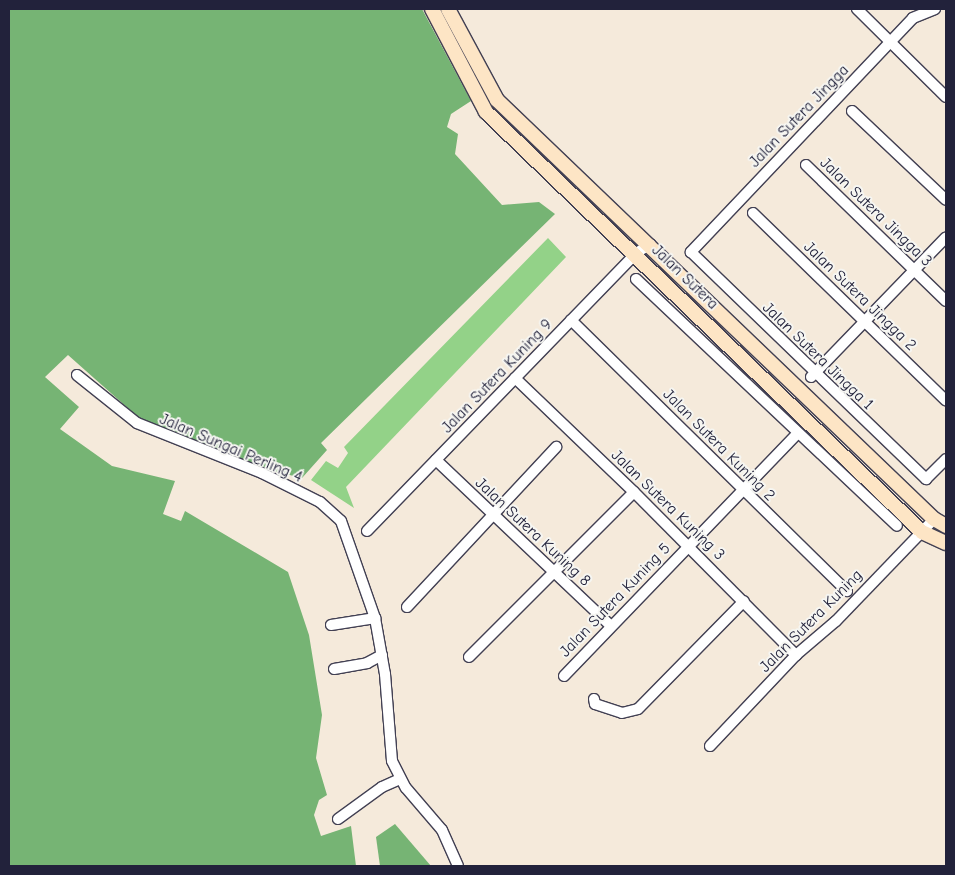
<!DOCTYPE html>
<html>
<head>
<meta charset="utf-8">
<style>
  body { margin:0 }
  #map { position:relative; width:955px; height:875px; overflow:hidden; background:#f5eadb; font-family:"Comic Neue",sans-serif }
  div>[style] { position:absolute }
  .green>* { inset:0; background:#93d288 }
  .forest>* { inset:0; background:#76b474 }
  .roads { filter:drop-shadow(1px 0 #424053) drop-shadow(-1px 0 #424053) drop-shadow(0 1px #424053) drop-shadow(0 -1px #424053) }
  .street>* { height:10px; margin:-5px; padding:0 5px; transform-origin:5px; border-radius:5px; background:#fff }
  .secondary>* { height:14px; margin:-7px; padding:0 7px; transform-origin:7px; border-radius:7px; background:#fde5c5 }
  span { translate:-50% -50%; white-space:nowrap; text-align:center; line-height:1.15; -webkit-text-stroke:4px #f6f6f2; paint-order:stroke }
  .street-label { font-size:16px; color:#22223b }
  .frame { position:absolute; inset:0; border:10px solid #22223b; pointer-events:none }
</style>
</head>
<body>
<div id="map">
  <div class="green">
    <i style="clip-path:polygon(548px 238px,566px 257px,346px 487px,354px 508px,311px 480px,326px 461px,338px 468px,348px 453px,344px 447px)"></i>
  </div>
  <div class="forest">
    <i style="clip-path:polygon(9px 9px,422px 9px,471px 101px,451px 114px,447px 127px,458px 134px,455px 154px,502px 205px,539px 202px,555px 214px,321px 443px,327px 450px,302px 478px,273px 471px,139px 418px,68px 355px,45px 377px,79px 407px,60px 429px,112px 466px,175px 481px,163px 514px,181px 521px,185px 511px,288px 572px,309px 635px,322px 715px,316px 758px,327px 795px,319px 800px,314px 815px,321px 836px,351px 826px,356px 866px,9px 866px)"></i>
    <i style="clip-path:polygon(395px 824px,431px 866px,380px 866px,376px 837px)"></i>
  </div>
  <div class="roads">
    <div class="street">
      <i style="left:857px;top:9px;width:125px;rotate:44.7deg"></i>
      <i style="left:935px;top:9px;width:24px;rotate:158deg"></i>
      <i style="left:913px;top:18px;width:323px;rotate:133.5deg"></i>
      <i style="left:691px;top:252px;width:327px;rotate:44deg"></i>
      <i style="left:926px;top:479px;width:28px;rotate:-45deg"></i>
      <i style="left:852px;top:111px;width:129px;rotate:43.4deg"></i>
      <i style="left:806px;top:165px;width:195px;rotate:44.2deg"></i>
      <i style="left:753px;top:213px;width:269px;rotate:44.2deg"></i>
      <i style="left:636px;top:279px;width:359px;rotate:43.4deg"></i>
      <i style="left:571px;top:320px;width:387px;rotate:44.5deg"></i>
      <i style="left:77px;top:375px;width:77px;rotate:38.7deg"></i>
      <i style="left:137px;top:423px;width:135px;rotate:21.8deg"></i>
      <i style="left:262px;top:473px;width:65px;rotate:26.6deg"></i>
      <i style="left:320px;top:502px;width:28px;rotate:42deg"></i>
      <i style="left:341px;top:521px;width:103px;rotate:70.7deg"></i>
      <i style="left:375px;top:618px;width:57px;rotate:79.9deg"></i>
      <i style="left:385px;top:674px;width:87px;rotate:85.4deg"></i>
      <i style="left:392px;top:761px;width:30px;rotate:63deg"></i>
      <i style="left:406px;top:788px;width:55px;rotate:49.4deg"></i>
      <i style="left:442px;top:830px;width:39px;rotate:66deg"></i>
      <i style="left:811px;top:377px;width:194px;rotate:-46deg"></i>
      <i style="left:515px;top:378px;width:165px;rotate:43.8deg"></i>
      <i style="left:634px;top:492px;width:230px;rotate:45.2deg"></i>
      <i style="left:436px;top:460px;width:240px;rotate:43.5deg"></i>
      <i style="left:367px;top:531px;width:387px;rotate:-45.9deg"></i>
      <i style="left:636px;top:253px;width:17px;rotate:-31deg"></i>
      <i style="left:407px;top:607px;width:219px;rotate:-47deg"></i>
      <i style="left:331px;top:625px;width:45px;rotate:-9deg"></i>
      <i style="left:469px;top:657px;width:233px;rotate:-45deg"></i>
      <i style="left:334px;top:669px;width:34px;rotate:-10deg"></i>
      <i style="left:367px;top:663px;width:17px;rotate:-28deg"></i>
      <i style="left:564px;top:676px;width:337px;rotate:-46.1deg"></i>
      <i style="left:594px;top:699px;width:5px;rotate:79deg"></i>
      <i style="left:595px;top:704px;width:28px;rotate:18deg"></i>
      <i style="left:622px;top:713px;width:16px;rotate:-14deg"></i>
      <i style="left:638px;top:709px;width:151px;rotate:-45.5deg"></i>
      <i style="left:710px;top:746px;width:125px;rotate:-46.6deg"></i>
      <i style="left:796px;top:655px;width:52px;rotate:-40.4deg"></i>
      <i style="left:836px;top:621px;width:141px;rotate:-46.1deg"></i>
      <i style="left:338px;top:819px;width:54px;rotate:-36deg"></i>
      <i style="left:382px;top:787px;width:20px;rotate:-24deg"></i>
    </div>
    <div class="secondary">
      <i style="left:432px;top:9px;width:116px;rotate:62.3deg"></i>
      <i style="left:486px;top:112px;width:605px;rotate:43.93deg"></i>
      <i style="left:922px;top:532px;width:26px;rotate:25deg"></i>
      <i style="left:448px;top:9px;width:103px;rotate:61.7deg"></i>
      <i style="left:497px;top:100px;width:605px;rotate:43.8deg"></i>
      <i style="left:934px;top:519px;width:14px;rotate:30deg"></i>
    </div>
  </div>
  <div class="street-label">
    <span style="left:799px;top:116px;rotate:-46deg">Jalan Sutera Jingga</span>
    <span style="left:876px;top:212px;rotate:44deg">Jalan Sutera Jingga 3</span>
    <span style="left:685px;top:277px;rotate:44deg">Jalan Sutera</span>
    <span style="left:860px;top:296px;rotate:44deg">Jalan Sutera Jingga 2</span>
    <span style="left:818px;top:356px;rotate:44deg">Jalan Sutera Jingga 1</span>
    <span style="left:497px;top:376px;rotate:-46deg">Jalan Sutera Kuning 9</span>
    <span style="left:719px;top:445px;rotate:45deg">Jalan Sutera Kuning 2</span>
    <span style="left:231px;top:448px;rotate:23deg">Jalan Sungai Perling 4</span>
    <span style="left:668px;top:505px;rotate:44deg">Jalan Sutera Kuning 3</span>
    <span style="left:533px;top:532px;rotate:43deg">Jalan Sutera Kuning 8</span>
    <span style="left:615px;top:600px;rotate:-46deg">Jalan Sutera Kuning 5</span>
    <span style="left:811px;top:621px;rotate:-45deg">Jalan Sutera Kuning</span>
  </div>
  <div class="frame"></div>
</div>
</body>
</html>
